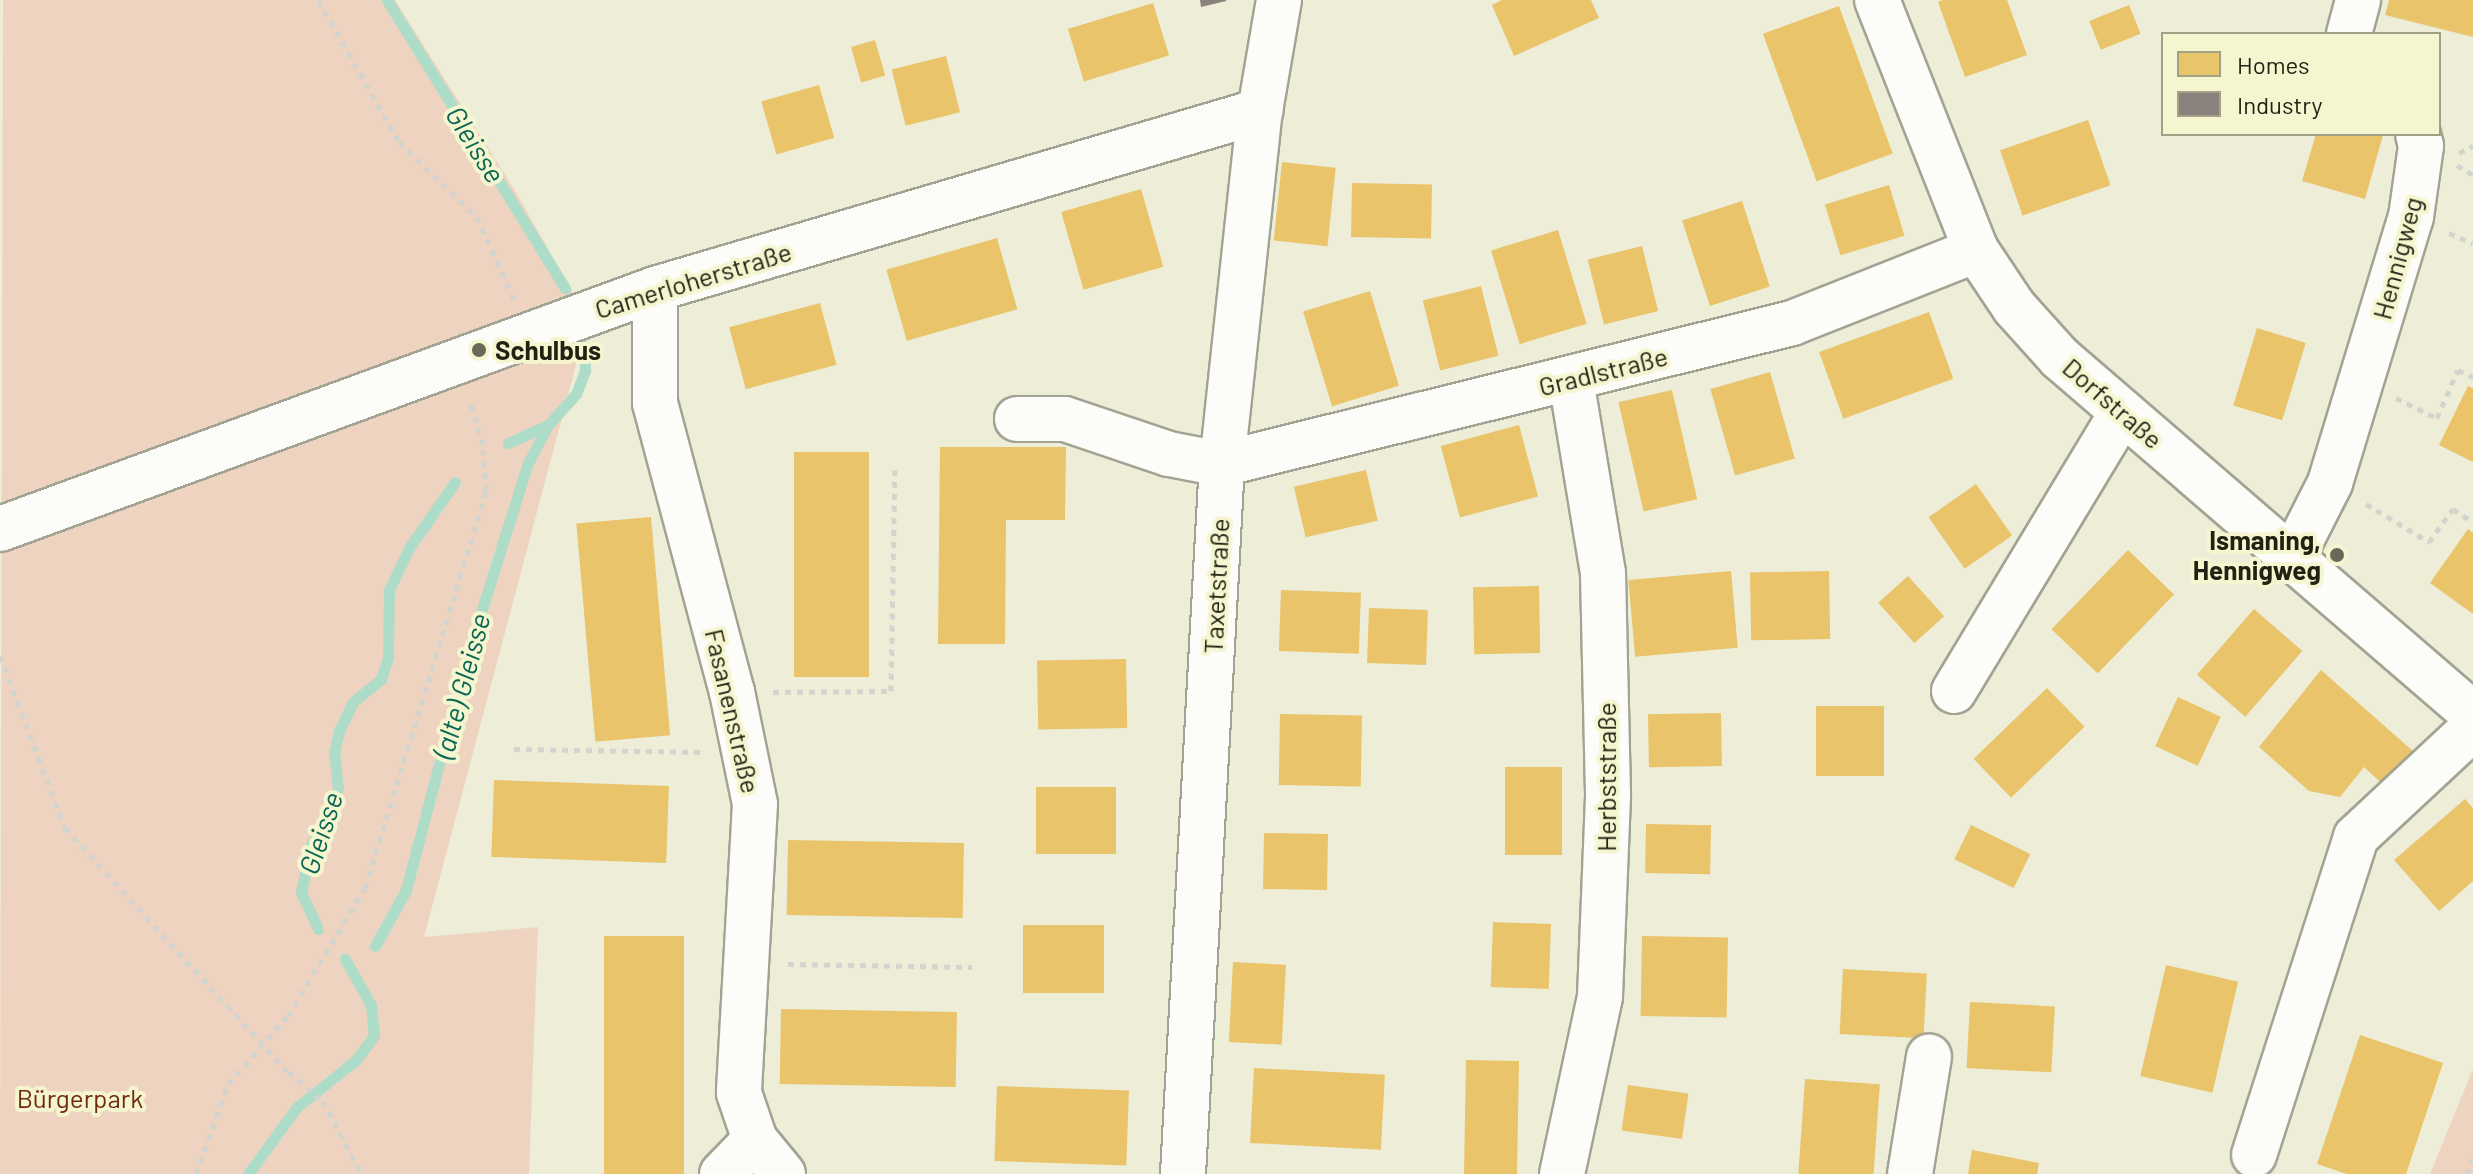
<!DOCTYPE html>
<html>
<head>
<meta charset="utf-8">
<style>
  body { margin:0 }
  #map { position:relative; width:2473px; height:1174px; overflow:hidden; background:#ededd8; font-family:Barlow,sans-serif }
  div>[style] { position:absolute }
  .green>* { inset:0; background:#eed3c0 }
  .homes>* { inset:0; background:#e9c46a; transform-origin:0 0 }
  .industry>* { inset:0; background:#8a817c }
  .stream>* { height:11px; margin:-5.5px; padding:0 5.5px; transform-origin:5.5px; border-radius:5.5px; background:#adddc8 }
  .path>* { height:5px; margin-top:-2.5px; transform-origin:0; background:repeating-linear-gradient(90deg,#d4d4cf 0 6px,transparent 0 12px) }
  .roads { filter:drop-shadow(2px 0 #a3a393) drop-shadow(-2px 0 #a3a393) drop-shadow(0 2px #a3a393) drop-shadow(0 -2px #a3a393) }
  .minor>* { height:44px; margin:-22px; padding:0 22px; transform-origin:22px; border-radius:22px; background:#fcfcf9 }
  .dots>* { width:22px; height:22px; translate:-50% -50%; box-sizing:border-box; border:4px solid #f5f5d0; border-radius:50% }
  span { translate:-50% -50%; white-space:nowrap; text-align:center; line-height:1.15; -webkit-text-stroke:8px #f5f5d0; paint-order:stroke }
  .street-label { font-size:26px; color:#222214 }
  .poi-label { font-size:26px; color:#222214; font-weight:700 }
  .left { translate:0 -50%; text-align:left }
  .right { translate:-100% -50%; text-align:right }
  .park-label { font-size:26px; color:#6f2a0e }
  .water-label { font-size:28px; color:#0b6754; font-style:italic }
  .legend { position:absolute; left:2161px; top:32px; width:280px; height:104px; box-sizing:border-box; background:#f5f5d0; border:2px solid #a1a185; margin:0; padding:10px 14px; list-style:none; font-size:24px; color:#222214 }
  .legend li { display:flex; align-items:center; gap:16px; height:40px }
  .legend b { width:40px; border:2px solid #a1a185 }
</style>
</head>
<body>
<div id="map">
  <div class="green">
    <i style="clip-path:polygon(3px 0,395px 0,517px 194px,588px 320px,424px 937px,538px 927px,529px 1174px,0 1174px)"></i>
    <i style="clip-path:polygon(2473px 1069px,2473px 1174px,2430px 1174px)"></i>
  </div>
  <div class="homes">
    <i style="clip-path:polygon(1502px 0,1591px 0,1599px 18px,1514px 56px,1492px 5px)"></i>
    <i style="clip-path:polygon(1943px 0,2007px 0,2027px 55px,1965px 77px,1938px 2px)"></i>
    <i style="clip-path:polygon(2389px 0,2473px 0,2473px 37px,2385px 15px)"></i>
    <i style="left:1153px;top:3px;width:55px;height:89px;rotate:73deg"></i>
    <i style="left:2129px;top:5px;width:31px;height:43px;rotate:68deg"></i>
    <i style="left:1839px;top:6px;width:157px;height:81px;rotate:70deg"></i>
    <i style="left:875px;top:40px;width:37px;height:25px;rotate:74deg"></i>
    <i style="left:946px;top:56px;width:58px;height:56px;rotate:76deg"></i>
    <i style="left:819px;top:85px;width:55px;height:60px;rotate:74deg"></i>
    <i style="left:2088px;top:120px;width:69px;height:93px;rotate:71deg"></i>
    <i style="clip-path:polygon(2316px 134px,2383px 135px,2365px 199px,2302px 181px)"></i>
    <i style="left:1282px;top:162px;width:54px;height:79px;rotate:6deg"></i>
    <i style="left:1352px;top:183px;width:80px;height:54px;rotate:1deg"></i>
    <i style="left:1889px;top:185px;width:53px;height:67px;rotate:73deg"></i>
    <i style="left:1141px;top:189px;width:81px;height:83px;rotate:74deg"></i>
    <i style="left:1742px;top:201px;width:90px;height:63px;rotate:72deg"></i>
    <i style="left:1558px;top:230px;width:98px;height:70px;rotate:73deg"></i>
    <i style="left:997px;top:238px;width:74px;height:115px;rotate:74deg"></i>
    <i style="left:1642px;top:246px;width:67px;height:56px;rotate:76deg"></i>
    <i style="left:1481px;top:286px;width:72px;height:60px;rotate:76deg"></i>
    <i style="left:1370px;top:291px;width:99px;height:70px;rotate:73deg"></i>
    <i style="left:820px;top:303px;width:64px;height:94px;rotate:75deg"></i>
    <i style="left:1929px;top:312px;width:71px;height:117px;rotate:70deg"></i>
    <i style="left:2257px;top:328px;width:51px;height:81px;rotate:17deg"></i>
    <i style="left:1770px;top:372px;width:90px;height:62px;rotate:74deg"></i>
    <i style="clip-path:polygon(2468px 386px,2473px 388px,2473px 462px,2439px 445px)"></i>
    <i style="left:1672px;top:390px;width:112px;height:55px;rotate:77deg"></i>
    <i style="left:1519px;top:425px;width:74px;height:81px;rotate:75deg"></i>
    <i style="clip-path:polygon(940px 447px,1066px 447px,1065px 520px,1006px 520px,1005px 644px,938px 644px)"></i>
    <i style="left:794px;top:452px;width:75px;height:225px"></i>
    <i style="left:1366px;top:470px;width:52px;height:74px;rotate:77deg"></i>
    <i style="left:1976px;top:484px;width:63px;height:58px;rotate:55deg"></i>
    <i style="left:651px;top:517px;width:219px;height:75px;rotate:85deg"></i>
    <i style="clip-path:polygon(2468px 529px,2473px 533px,2473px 614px,2430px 583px)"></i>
    <i style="left:2128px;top:550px;width:64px;height:110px;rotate:44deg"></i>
    <i style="left:1731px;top:571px;width:77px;height:103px;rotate:85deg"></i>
    <i style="left:1829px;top:571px;width:68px;height:79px;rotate:89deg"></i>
    <i style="left:1908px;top:576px;width:54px;height:40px;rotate:48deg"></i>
    <i style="left:1539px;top:586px;width:67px;height:66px;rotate:89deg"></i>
    <i style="left:1281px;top:590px;width:80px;height:61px;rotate:2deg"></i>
    <i style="left:1369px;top:608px;width:59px;height:55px;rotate:2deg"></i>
    <i style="left:2254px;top:609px;width:64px;height:87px;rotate:41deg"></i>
    <i style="left:1126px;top:659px;width:69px;height:89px;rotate:89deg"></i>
    <i style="clip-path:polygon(2321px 670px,2422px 759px,2388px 789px,2364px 767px,2340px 797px,2309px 791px,2259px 747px)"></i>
    <i style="left:2047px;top:688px;width:54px;height:102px;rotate:46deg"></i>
    <i style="left:2178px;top:697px;width:47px;height:54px;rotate:25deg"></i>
    <i style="left:1816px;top:706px;width:68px;height:70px"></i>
    <i style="left:1721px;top:713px;width:53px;height:73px;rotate:89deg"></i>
    <i style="left:1280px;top:714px;width:82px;height:71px;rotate:1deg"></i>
    <i style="left:1505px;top:767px;width:57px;height:88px"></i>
    <i style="left:494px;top:780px;width:175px;height:77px;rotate:2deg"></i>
    <i style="left:1036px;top:787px;width:80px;height:67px"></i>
    <i style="clip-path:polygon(2465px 799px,2473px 808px,2473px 881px,2439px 911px,2394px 860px)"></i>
    <i style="left:1646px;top:824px;width:65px;height:49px;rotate:1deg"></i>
    <i style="left:1971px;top:825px;width:66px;height:38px;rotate:26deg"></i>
    <i style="left:1264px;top:833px;width:64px;height:56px;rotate:1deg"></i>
    <i style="left:788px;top:840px;width:176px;height:75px;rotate:1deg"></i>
    <i style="left:1493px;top:922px;width:58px;height:65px;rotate:2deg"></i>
    <i style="left:1023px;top:925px;width:81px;height:68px"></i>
    <i style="left:604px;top:936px;width:80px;height:238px"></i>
    <i style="left:1642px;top:936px;width:86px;height:80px;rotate:1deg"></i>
    <i style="left:1233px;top:962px;width:53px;height:80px;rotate:3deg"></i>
    <i style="left:2166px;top:965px;width:74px;height:114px;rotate:13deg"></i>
    <i style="left:1843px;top:969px;width:84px;height:65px;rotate:3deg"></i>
    <i style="left:1970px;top:1002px;width:85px;height:66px;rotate:3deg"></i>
    <i style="left:781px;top:1009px;width:176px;height:75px;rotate:1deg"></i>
    <i style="clip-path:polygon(2360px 1035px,2443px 1063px,2406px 1174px,2347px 1174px,2317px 1164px)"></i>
    <i style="left:1466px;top:1060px;width:53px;height:114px;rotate:1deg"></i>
    <i style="left:1254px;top:1068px;width:131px;height:75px;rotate:3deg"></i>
    <i style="left:1805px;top:1079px;width:75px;height:95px;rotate:4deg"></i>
    <i style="left:1628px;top:1085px;width:61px;height:46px;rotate:8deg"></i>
    <i style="left:997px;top:1086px;width:132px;height:75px;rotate:2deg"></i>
    <i style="clip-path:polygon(1972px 1150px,2039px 1163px,2037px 1174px,1968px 1174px)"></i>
  </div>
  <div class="industry">
    <i style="clip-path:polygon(1200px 0,1226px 0,1226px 1px,1201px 7px)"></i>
  </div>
  <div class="stream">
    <i style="left:387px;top:0;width:339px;rotate:58.3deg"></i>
    <i style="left:508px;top:443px;width:44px;rotate:-24.2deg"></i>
    <i style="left:548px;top:425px;width:42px;rotate:-47.9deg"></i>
    <i style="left:576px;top:394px;width:26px;rotate:-69deg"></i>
    <i style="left:585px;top:370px;width:24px;rotate:-92deg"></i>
    <i style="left:318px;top:929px;width:41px;rotate:-114.7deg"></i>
    <i style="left:301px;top:892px;width:48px;rotate:-78deg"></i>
    <i style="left:311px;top:845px;width:36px;rotate:-58deg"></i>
    <i style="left:330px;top:815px;width:27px;rotate:-73deg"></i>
    <i style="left:338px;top:789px;width:36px;rotate:-96deg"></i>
    <i style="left:334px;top:753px;width:23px;rotate:-77deg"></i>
    <i style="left:339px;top:731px;width:32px;rotate:-64deg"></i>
    <i style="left:353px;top:702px;width:36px;rotate:-39deg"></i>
    <i style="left:381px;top:679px;width:22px;rotate:-72deg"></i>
    <i style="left:388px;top:658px;width:68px;rotate:-89.2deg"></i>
    <i style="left:389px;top:590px;width:47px;rotate:-64.5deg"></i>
    <i style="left:409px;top:548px;width:80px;rotate:-55.1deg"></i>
    <i style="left:375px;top:946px;width:64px;rotate:-61deg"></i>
    <i style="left:406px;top:890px;width:244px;rotate:-75.3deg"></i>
    <i style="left:468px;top:654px;width:200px;rotate:-72.6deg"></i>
    <i style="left:528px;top:463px;width:43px;rotate:-62.2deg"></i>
    <i style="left:248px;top:1174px;width:83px;rotate:-53.8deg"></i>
    <i style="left:297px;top:1107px;width:75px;rotate:-38.5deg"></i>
    <i style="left:356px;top:1060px;width:31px;rotate:-54deg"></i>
    <i style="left:374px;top:1035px;width:30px;rotate:-96deg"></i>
    <i style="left:371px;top:1005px;width:53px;rotate:-119.5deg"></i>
  </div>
  <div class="path">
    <i style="left:318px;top:0;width:163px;rotate:60.3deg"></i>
    <i style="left:399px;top:142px;width:108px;rotate:43.9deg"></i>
    <i style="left:477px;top:217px;width:91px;rotate:66deg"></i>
    <i style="left:2459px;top:153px;width:16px;rotate:-27deg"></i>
    <i style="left:2457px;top:165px;width:19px;rotate:32deg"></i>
    <i style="left:2449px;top:233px;width:26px;rotate:23deg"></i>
    <i style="left:2396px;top:398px;width:46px;rotate:26deg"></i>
    <i style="left:2437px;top:418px;width:52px;rotate:-66.4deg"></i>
    <i style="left:2458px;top:370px;width:17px;rotate:25deg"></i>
    <i style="left:2366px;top:504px;width:74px;rotate:31.1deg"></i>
    <i style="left:2429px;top:542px;width:41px;rotate:-54deg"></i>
    <i style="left:2453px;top:509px;width:24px;rotate:33deg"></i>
    <i style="left:0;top:656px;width:184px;rotate:69.3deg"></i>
    <i style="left:65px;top:828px;width:331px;rotate:47.6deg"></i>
    <i style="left:288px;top:1072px;width:45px;rotate:39.6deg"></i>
    <i style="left:323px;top:1101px;width:82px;rotate:62.5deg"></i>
    <i style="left:773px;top:692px;width:118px;rotate:-0.5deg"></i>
    <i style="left:891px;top:691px;width:221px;rotate:-89deg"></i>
    <i style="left:514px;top:749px;width:190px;rotate:0.9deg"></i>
    <i style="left:788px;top:964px;width:184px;rotate:0.9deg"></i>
    <i style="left:196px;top:1174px;width:96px;rotate:-70.4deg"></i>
    <i style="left:228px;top:1084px;width:91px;rotate:-48.6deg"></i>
    <i style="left:288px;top:1016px;width:149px;rotate:-59deg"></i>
    <i style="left:365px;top:888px;width:415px;rotate:-73deg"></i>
    <i style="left:486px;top:491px;width:46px;rotate:-93.7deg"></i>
    <i style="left:483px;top:445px;width:47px;rotate:-106.1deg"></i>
    <i style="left:2467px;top:1174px;width:16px;rotate:-68deg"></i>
  </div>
  <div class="roads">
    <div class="minor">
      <i style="left:1877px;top:0;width:269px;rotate:68.4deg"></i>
      <i style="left:1976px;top:250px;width:69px;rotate:56.3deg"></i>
      <i style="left:2014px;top:307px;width:69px;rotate:48deg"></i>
      <i style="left:2060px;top:358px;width:545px;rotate:40.76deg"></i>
      <i style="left:2349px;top:34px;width:35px;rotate:-75deg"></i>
      <i style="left:655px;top:289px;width:114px;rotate:90deg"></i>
      <i style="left:655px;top:403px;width:299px;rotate:75.1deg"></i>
      <i style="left:732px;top:692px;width:114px;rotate:78.4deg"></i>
      <i style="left:755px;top:804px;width:289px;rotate:93.2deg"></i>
      <i style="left:739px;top:1093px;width:50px;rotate:71.2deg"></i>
      <i style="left:755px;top:1140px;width:44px;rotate:50.5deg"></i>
      <i style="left:1017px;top:419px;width:48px"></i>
      <i style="left:1065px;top:419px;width:110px;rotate:18.6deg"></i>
      <i style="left:1169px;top:454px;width:54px;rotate:10.7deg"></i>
      <i style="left:1222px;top:464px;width:587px;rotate:-13.89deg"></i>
      <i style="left:1792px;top:323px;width:198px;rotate:-21.6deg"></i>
      <i style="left:0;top:529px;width:698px;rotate:-20.12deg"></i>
      <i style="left:655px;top:289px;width:631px;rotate:-16.39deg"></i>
      <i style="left:2292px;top:558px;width:84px;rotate:-63.1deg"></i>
      <i style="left:2330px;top:483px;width:278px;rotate:-73.1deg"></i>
      <i style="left:2411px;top:217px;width:72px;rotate:-82deg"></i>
      <i style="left:2421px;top:146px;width:12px;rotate:-104deg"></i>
      <i style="left:1954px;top:691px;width:326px;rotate:-58.9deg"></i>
      <i style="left:2254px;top:1155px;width:334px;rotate:-72.2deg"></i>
      <i style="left:2356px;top:837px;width:160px;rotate:-43deg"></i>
      <i style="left:722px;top:1174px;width:47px;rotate:-45.9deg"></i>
      <i style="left:1183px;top:1174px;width:711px;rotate:-86.86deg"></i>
      <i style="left:1222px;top:464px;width:355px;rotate:-83.9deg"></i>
      <i style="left:1260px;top:111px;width:113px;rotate:-80.3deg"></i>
      <i style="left:1562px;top:1174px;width:182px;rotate:-77.9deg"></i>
      <i style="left:1600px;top:996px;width:202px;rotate:-87.7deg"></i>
      <i style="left:1608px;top:794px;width:221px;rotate:-91.3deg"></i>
      <i style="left:1603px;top:573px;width:197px;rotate:-99.4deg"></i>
      <i style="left:1910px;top:1174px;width:119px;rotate:-80.8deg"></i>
    </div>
  </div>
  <div class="dots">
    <i style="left:479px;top:350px;background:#696959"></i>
    <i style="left:2337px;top:555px;background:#696959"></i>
  </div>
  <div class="street-label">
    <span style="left:2397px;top:258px;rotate:-75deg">Hennigweg</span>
    <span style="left:693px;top:280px;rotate:-17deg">Camerloherstraße</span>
    <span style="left:1603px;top:371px;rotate:-14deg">Gradlstraße</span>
    <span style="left:2113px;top:403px;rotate:41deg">Dorfstraße</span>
    <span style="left:1216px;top:586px;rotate:-87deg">Taxetstraße</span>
    <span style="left:733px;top:711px;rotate:77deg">Fasanenstraße</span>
    <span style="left:1606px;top:777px;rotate:-90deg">Herbststraße</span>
  </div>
  <div class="poi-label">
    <span class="left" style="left:495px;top:350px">Schulbus</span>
    <span class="right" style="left:2321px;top:555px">Ismaning,<br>Hennigweg</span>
  </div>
  <div class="park-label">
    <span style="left:80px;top:1098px">Bürgerpark</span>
  </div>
  <div class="water-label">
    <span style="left:476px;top:144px;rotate:58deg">Gleisse</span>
    <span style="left:461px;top:686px;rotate:-75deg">(alte) Gleisse</span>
    <span style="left:320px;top:833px;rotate:-72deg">Gleisse</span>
  </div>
  <ul class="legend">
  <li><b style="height:22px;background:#e9c46a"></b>Homes</li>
  <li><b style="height:22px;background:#8a817c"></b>Industry</li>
  </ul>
</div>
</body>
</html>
